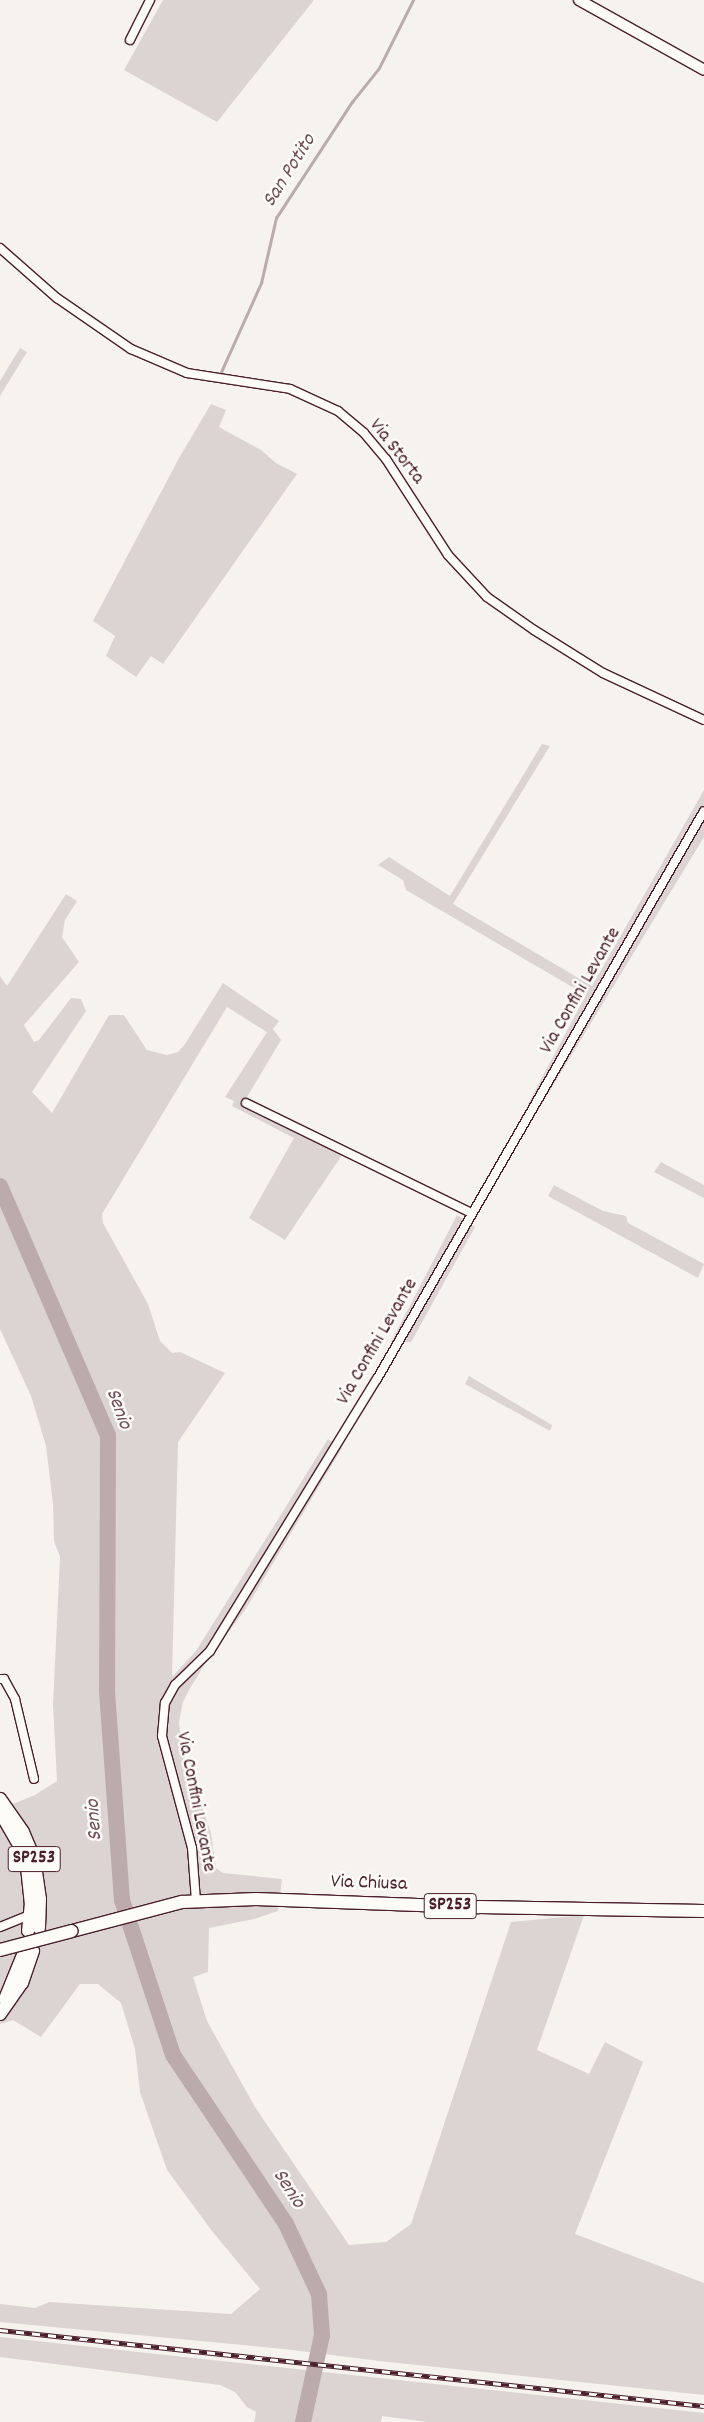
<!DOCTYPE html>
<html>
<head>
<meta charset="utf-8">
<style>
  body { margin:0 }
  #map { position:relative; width:704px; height:2422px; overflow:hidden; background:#f6f3ef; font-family:Dekko,sans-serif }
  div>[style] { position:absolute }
  .green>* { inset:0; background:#dcd4d2 }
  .water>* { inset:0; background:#bbabac }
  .stream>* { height:2.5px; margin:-1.25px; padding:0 1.25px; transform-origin:1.25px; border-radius:1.25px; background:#bbabac }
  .river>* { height:16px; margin:-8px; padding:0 8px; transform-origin:8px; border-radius:8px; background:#bbabac }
  .roads { filter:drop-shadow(1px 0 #4a1f2b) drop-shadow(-1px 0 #4a1f2b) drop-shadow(0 1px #4a1f2b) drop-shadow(0 -1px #4a1f2b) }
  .minor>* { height:8px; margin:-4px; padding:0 4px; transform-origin:4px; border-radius:4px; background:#fdfcf7 }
  .tertiary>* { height:10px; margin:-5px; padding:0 5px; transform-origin:5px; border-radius:5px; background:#fdfcf7 }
  .primary>* { height:12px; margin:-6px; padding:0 6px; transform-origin:6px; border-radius:6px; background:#fdfcf7 }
  .rail>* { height:4.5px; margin-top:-2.25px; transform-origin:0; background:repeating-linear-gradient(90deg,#fdfcf7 0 8px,#4a1f2b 0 16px); box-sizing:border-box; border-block:1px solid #4a1f2b }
  .bridges { filter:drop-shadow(1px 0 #4a1f2b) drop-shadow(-1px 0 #4a1f2b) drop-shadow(0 1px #4a1f2b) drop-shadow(0 -1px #4a1f2b) }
  .primary-bridge>* { height:12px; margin:-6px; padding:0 6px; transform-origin:6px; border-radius:6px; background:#fdfcf7 }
  span { translate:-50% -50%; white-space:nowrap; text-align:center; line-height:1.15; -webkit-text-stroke:5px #fdfcf7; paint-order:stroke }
  .shield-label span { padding:1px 4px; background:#fdfcf7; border:1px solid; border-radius:4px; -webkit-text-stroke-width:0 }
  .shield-label { font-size:19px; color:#4a1f2b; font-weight:700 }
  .street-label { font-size:20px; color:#4a1f2b }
  .water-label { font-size:21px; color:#725058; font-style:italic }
</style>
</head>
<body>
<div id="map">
  <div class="green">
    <i style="clip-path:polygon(163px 0,314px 0,217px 122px,124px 70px)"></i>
    <i style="clip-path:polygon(20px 348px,27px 352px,0 396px,0 381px)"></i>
    <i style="clip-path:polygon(211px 404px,226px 410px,219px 427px,261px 450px,276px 463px,297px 474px,163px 664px,151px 656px,136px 677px,106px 656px,115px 636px,93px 621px,179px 458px)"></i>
    <i style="clip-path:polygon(542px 744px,550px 746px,453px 904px,592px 986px,704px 790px,704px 837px,537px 1112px,528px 1104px,586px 995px,406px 890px,403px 880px,378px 865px,389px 857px,450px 896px)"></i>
    <i style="clip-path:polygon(66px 894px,77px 901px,65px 920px,62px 937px,79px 962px,24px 1025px,34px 1042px,39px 1040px,71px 998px,81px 999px,86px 1011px,32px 1092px,52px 1113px,109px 1015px,124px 1015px,147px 1050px,167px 1055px,178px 1052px,185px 1044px,223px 983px,279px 1021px,273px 1029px,281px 1040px,247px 1097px,360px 1153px,355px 1161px,342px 1155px,285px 1240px,249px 1218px,294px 1138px,232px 1106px,234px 1101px,225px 1097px,267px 1032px,227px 1007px,102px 1214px,103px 1223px,148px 1304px,160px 1341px,172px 1353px,180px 1352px,225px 1373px,178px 1442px,172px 1677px,196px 1651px,328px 1439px,342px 1448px,245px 1610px,208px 1659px,190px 1688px,183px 1702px,179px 1722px,182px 1749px,211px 1833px,216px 1868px,223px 1873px,282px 1879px,278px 1911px,254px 1919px,209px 1928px,208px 1972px,193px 1977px,207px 2021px,255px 2107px,349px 2245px,386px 2242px,411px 2224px,511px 1922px,584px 1915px,537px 2050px,589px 2074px,605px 2042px,643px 2062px,575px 2234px,704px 2283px,704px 2395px,379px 2361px,284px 2349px,0 2322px,0 2304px,35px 2308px,49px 2302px,231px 2314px,260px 2289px,212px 2231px,167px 2170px,140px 2092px,135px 2049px,121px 2003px,98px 1984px,80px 1984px,41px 2037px,13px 2020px,0 2024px,0 1790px,13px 1804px,35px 1795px,57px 1781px,53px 1705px,60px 1557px,54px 1541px,53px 1504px,46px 1446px,31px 1396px,0 1329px,0 976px,7px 986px)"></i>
    <i style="clip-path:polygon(661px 1162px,704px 1185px,704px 1198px,654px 1172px)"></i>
    <i style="clip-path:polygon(554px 1185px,603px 1211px,626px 1216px,628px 1223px,704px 1264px,698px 1278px,548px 1196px)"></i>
    <i style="clip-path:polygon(457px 1215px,475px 1227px,411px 1342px,391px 1342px)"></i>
    <i style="clip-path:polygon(469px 1376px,552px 1425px,550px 1431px,465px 1384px)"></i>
    <i style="clip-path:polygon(0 2337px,704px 2413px,704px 2422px,427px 2422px,382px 2416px,381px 2422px,254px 2422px,256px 2412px,247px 2407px,235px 2392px,220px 2385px,0 2357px)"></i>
  </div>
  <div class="water">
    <i style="clip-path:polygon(369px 1352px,374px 1355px,372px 1361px,362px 1360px,361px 1355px)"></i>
  </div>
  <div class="stream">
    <i style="left:221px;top:372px;width:98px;rotate:-65.8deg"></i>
    <i style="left:261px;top:283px;width:67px;rotate:-77deg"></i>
    <i style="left:276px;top:218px;width:139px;rotate:-56.8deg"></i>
    <i style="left:352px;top:102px;width:43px;rotate:-51.5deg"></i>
    <i style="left:379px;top:68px;width:76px;rotate:-63.4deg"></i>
  </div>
  <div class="river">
    <i style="left:0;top:1186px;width:271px;rotate:66.6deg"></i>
    <i style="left:108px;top:1435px;width:256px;rotate:90.2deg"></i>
    <i style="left:107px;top:1691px;width:210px;rotate:85.9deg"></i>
    <i style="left:122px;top:1900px;width:163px;rotate:71.8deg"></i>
    <i style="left:173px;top:2055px;width:203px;rotate:56.2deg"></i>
    <i style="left:286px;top:2224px;width:77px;rotate:64.8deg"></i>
    <i style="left:319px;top:2294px;width:41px;rotate:85.8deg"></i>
    <i style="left:322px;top:2335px;width:89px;rotate:102.3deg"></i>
  </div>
  <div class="roads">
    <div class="minor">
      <i style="left:130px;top:40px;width:45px;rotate:-63.4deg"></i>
      <i style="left:0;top:248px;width:76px;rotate:41.3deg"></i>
      <i style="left:57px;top:298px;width:90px;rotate:34.6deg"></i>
      <i style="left:131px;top:349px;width:61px;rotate:23.2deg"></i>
      <i style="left:187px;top:373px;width:104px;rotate:8.8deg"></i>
      <i style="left:290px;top:389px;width:53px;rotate:24.6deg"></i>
      <i style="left:338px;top:411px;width:34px;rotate:40deg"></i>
      <i style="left:364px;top:433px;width:34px;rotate:50deg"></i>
      <i style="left:386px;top:459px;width:114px;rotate:57.1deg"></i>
      <i style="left:448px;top:555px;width:57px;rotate:47.1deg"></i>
      <i style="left:487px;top:597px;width:57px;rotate:35.1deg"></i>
      <i style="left:534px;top:630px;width:81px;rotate:31.9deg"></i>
      <i style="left:603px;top:673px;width:111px;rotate:25deg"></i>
      <i style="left:246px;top:1103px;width:251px;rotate:26deg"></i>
      <i style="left:0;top:1679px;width:4px"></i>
      <i style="left:4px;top:1679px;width:23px;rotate:61deg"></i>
      <i style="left:15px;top:1699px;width:82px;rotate:76.6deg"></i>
      <i style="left:196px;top:1901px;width:53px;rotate:-94.3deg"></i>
      <i style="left:192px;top:1848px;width:116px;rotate:-105deg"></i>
      <i style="left:162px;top:1736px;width:33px;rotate:-85deg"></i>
      <i style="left:165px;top:1703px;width:21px;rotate:-61deg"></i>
      <i style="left:175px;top:1685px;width:49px;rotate:-44.2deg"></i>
      <i style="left:210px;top:1651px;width:319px;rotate:-58.5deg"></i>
      <i style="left:377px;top:1379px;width:655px;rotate:-60.07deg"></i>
      <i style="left:0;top:1927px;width:32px;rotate:-22deg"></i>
    </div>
    <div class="tertiary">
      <i style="left:579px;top:0;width:143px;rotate:29.2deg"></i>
    </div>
    <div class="primary">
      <i style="left:0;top:1799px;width:40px;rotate:55.1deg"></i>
      <i style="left:23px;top:1832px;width:28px;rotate:67deg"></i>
      <i style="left:34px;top:1858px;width:41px;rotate:81.7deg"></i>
      <i style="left:40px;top:1899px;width:29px;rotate:92deg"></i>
      <i style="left:0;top:1812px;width:39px;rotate:60deg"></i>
      <i style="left:20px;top:1846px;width:22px;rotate:72deg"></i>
      <i style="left:27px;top:1867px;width:36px;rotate:84deg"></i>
      <i style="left:31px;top:1903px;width:28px;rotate:96deg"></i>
      <i style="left:72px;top:1931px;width:114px;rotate:-14.8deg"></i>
      <i style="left:182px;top:1902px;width:74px;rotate:-2.3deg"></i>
      <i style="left:256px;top:1899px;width:223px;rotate:2.1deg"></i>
      <i style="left:479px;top:1907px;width:225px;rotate:1deg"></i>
      <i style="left:5px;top:1999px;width:48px;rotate:-67.8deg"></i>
      <i style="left:0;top:2014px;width:38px;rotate:-55deg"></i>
      <i style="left:22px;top:1983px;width:34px;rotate:-71deg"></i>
    </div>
  </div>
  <div class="rail">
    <i style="left:0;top:2330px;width:708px;rotate:6.16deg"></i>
  </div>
  <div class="bridges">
    <div class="primary-bridge">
      <i style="left:0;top:1950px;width:74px;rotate:-14.8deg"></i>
    </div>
  </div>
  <div class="shield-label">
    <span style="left:34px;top:1859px">SP253</span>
    <span style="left:450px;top:1906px">SP253</span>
  </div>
  <div class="street-label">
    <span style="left:396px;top:452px;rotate:52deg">Via Storta</span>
    <span style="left:581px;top:991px;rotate:-60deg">Via Confini Levante</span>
    <span style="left:378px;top:1342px;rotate:-60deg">Via Confini Levante</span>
    <span style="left:195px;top:1802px;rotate:79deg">Via Confini Levante</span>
    <span style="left:369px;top:1884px;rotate:2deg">Via Chiusa</span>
  </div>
  <div class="water-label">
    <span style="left:290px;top:171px;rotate:-58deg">San Potito</span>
    <span style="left:118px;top:1409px;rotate:70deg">Senio</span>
    <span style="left:95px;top:1820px;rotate:-94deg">Senio</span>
    <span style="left:288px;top:2189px;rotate:57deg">Senio</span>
  </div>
</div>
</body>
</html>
